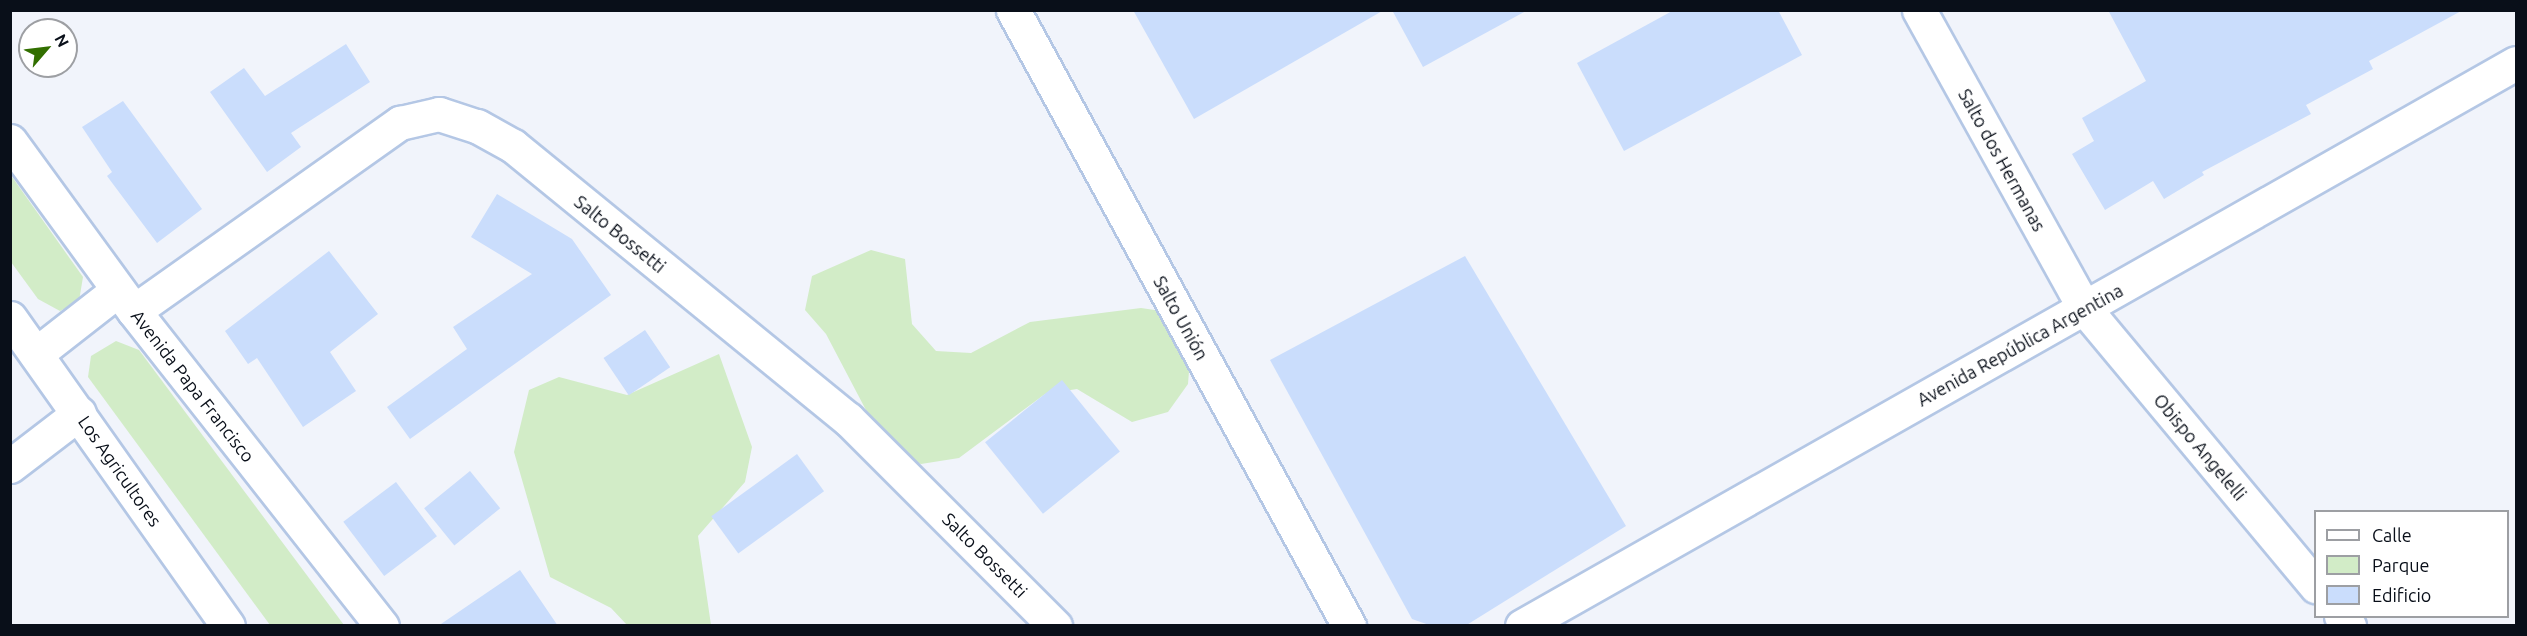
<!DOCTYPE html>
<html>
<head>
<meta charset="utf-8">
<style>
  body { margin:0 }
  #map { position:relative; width:2527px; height:636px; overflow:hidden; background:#f1f4fb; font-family:Ubuntu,sans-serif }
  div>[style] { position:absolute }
  .green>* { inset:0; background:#d2ecc7 }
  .building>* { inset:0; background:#caddfc; transform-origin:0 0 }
  .roads { filter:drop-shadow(2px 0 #b4c7e5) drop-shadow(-2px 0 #b4c7e5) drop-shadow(0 2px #b4c7e5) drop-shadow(0 -2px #b4c7e5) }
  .minor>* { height:33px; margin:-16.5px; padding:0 16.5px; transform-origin:16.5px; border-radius:16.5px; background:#fff }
  .major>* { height:33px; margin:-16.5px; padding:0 16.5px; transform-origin:16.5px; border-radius:16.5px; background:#fff }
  span { translate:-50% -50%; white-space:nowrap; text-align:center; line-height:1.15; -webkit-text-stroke:6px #fff; paint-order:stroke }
  .street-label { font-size:18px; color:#090f19 }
  .frame { position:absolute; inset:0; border:12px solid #090f19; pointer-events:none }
  .legend { position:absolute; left:2314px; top:510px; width:195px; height:108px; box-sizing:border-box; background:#fff; border:2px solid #9d9fa3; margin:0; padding:8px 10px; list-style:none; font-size:18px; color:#090f19 }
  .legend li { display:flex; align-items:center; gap:12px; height:30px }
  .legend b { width:30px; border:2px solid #9d9fa3 }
  .north { position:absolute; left:18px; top:18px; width:60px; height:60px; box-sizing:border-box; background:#fff; border:2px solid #9d9fa3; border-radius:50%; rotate:62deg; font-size:16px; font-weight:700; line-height:24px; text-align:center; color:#090f19 }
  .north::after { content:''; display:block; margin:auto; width:21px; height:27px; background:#326f00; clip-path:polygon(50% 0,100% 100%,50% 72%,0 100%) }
</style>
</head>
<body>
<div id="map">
  <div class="green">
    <i style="clip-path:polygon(10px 174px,83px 277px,79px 301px,60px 311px,38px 299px,11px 262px)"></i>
    <i style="clip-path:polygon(871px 250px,905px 259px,912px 324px,936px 351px,971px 353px,1030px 322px,1141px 308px,1175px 313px,1191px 346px,1188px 384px,1168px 412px,1132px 422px,1077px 389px,1045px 394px,959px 458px,921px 464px,888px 452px,826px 334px,805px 310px,812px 276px)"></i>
    <i style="clip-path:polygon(116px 341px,139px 350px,344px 625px,270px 625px,88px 377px,91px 356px)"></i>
    <i style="clip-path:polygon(719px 354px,752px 447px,745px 482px,698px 536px,711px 625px,627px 625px,611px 608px,550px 577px,514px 452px,529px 390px,559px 377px,627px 395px)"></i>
  </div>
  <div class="building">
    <i style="clip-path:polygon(1133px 10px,1384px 10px,1194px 119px)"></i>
    <i style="clip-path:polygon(1392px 10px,1528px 10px,1423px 67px)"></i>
    <i style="clip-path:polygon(1674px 10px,1778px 10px,1802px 55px,1624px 151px,1577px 63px)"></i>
    <i style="clip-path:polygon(2108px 10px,2463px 10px,2369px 61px,2373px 69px,2306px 105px,2311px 114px,2202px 172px,2204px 175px,2164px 199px,2153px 181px,2105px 210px,2072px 154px,2094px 141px,2082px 118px,2146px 81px)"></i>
    <i style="clip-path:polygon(346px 44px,370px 82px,291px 133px,301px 147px,267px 172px,210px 92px,244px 68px,265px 96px)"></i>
    <i style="clip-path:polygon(123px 101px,202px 209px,157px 243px,107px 176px,112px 172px,82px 127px)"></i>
    <i style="clip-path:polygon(497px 194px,572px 239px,611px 295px,410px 439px,387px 407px,467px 349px,453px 327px,532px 274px,471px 237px)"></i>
    <i style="clip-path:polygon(329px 251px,378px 314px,330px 352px,356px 391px,303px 427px,257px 358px,248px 364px,225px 331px)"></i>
    <i style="clip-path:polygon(1465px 256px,1626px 526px,1465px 626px,1432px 626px,1412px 619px,1270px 360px)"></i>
    <i style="left:645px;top:330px;width:45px;height:50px;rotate:56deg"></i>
    <i style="left:1062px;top:380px;width:92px;height:99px;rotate:51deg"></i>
    <i style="left:797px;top:454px;width:46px;height:106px;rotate:54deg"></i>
    <i style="left:470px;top:471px;width:48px;height:59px;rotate:51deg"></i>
    <i style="left:396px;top:482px;width:68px;height:66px;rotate:53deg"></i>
    <i style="clip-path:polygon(520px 570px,558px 626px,438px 626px,504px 581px)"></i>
  </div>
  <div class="roads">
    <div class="minor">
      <i style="left:1013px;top:10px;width:702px;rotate:61.39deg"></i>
      <i style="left:1919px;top:10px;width:342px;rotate:61deg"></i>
      <i style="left:2085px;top:309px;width:361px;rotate:50.2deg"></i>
      <i style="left:134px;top:311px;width:326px;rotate:-35.3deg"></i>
      <i style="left:400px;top:123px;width:40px;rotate:-13deg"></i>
      <i style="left:439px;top:114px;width:40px;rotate:18deg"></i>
      <i style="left:477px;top:126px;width:41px;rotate:29.1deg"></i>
      <i style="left:513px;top:146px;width:432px;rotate:39.2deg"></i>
      <i style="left:848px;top:419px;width:293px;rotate:45deg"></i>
      <i style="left:10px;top:318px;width:377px;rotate:54.7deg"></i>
      <i style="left:36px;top:354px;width:104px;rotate:-38deg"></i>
      <i style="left:10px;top:466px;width:87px;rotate:-37.5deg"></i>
      <i style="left:2341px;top:616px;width:13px;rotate:51deg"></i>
    </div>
    <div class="major">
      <i style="left:10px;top:141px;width:210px;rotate:53.9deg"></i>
      <i style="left:134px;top:311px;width:401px;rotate:51.8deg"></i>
      <i style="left:1522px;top:626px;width:1142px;rotate:-29.53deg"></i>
    </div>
  </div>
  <div class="street-label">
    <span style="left:2002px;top:160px;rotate:61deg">Salto dos Hermanas</span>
    <span style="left:620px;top:234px;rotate:39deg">Salto Bossetti</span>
    <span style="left:1181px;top:318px;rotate:61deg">Salto Unión</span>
    <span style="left:2020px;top:345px;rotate:-29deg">Avenida República Argentina</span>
    <span style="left:193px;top:386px;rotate:52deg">Avenida Papa Francisco</span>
    <span style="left:2200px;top:447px;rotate:50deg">Obispo Angelelli</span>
    <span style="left:120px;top:471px;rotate:55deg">Los Agricultores</span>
    <span style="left:985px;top:555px;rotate:45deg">Salto Bossetti</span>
  </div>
  <div class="frame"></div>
  <ul class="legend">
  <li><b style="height:8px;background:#fff"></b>Calle</li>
  <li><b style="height:16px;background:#d2ecc7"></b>Parque</li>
  <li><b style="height:16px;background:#caddfc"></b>Edificio</li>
  </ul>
  <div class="north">N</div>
</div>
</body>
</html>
